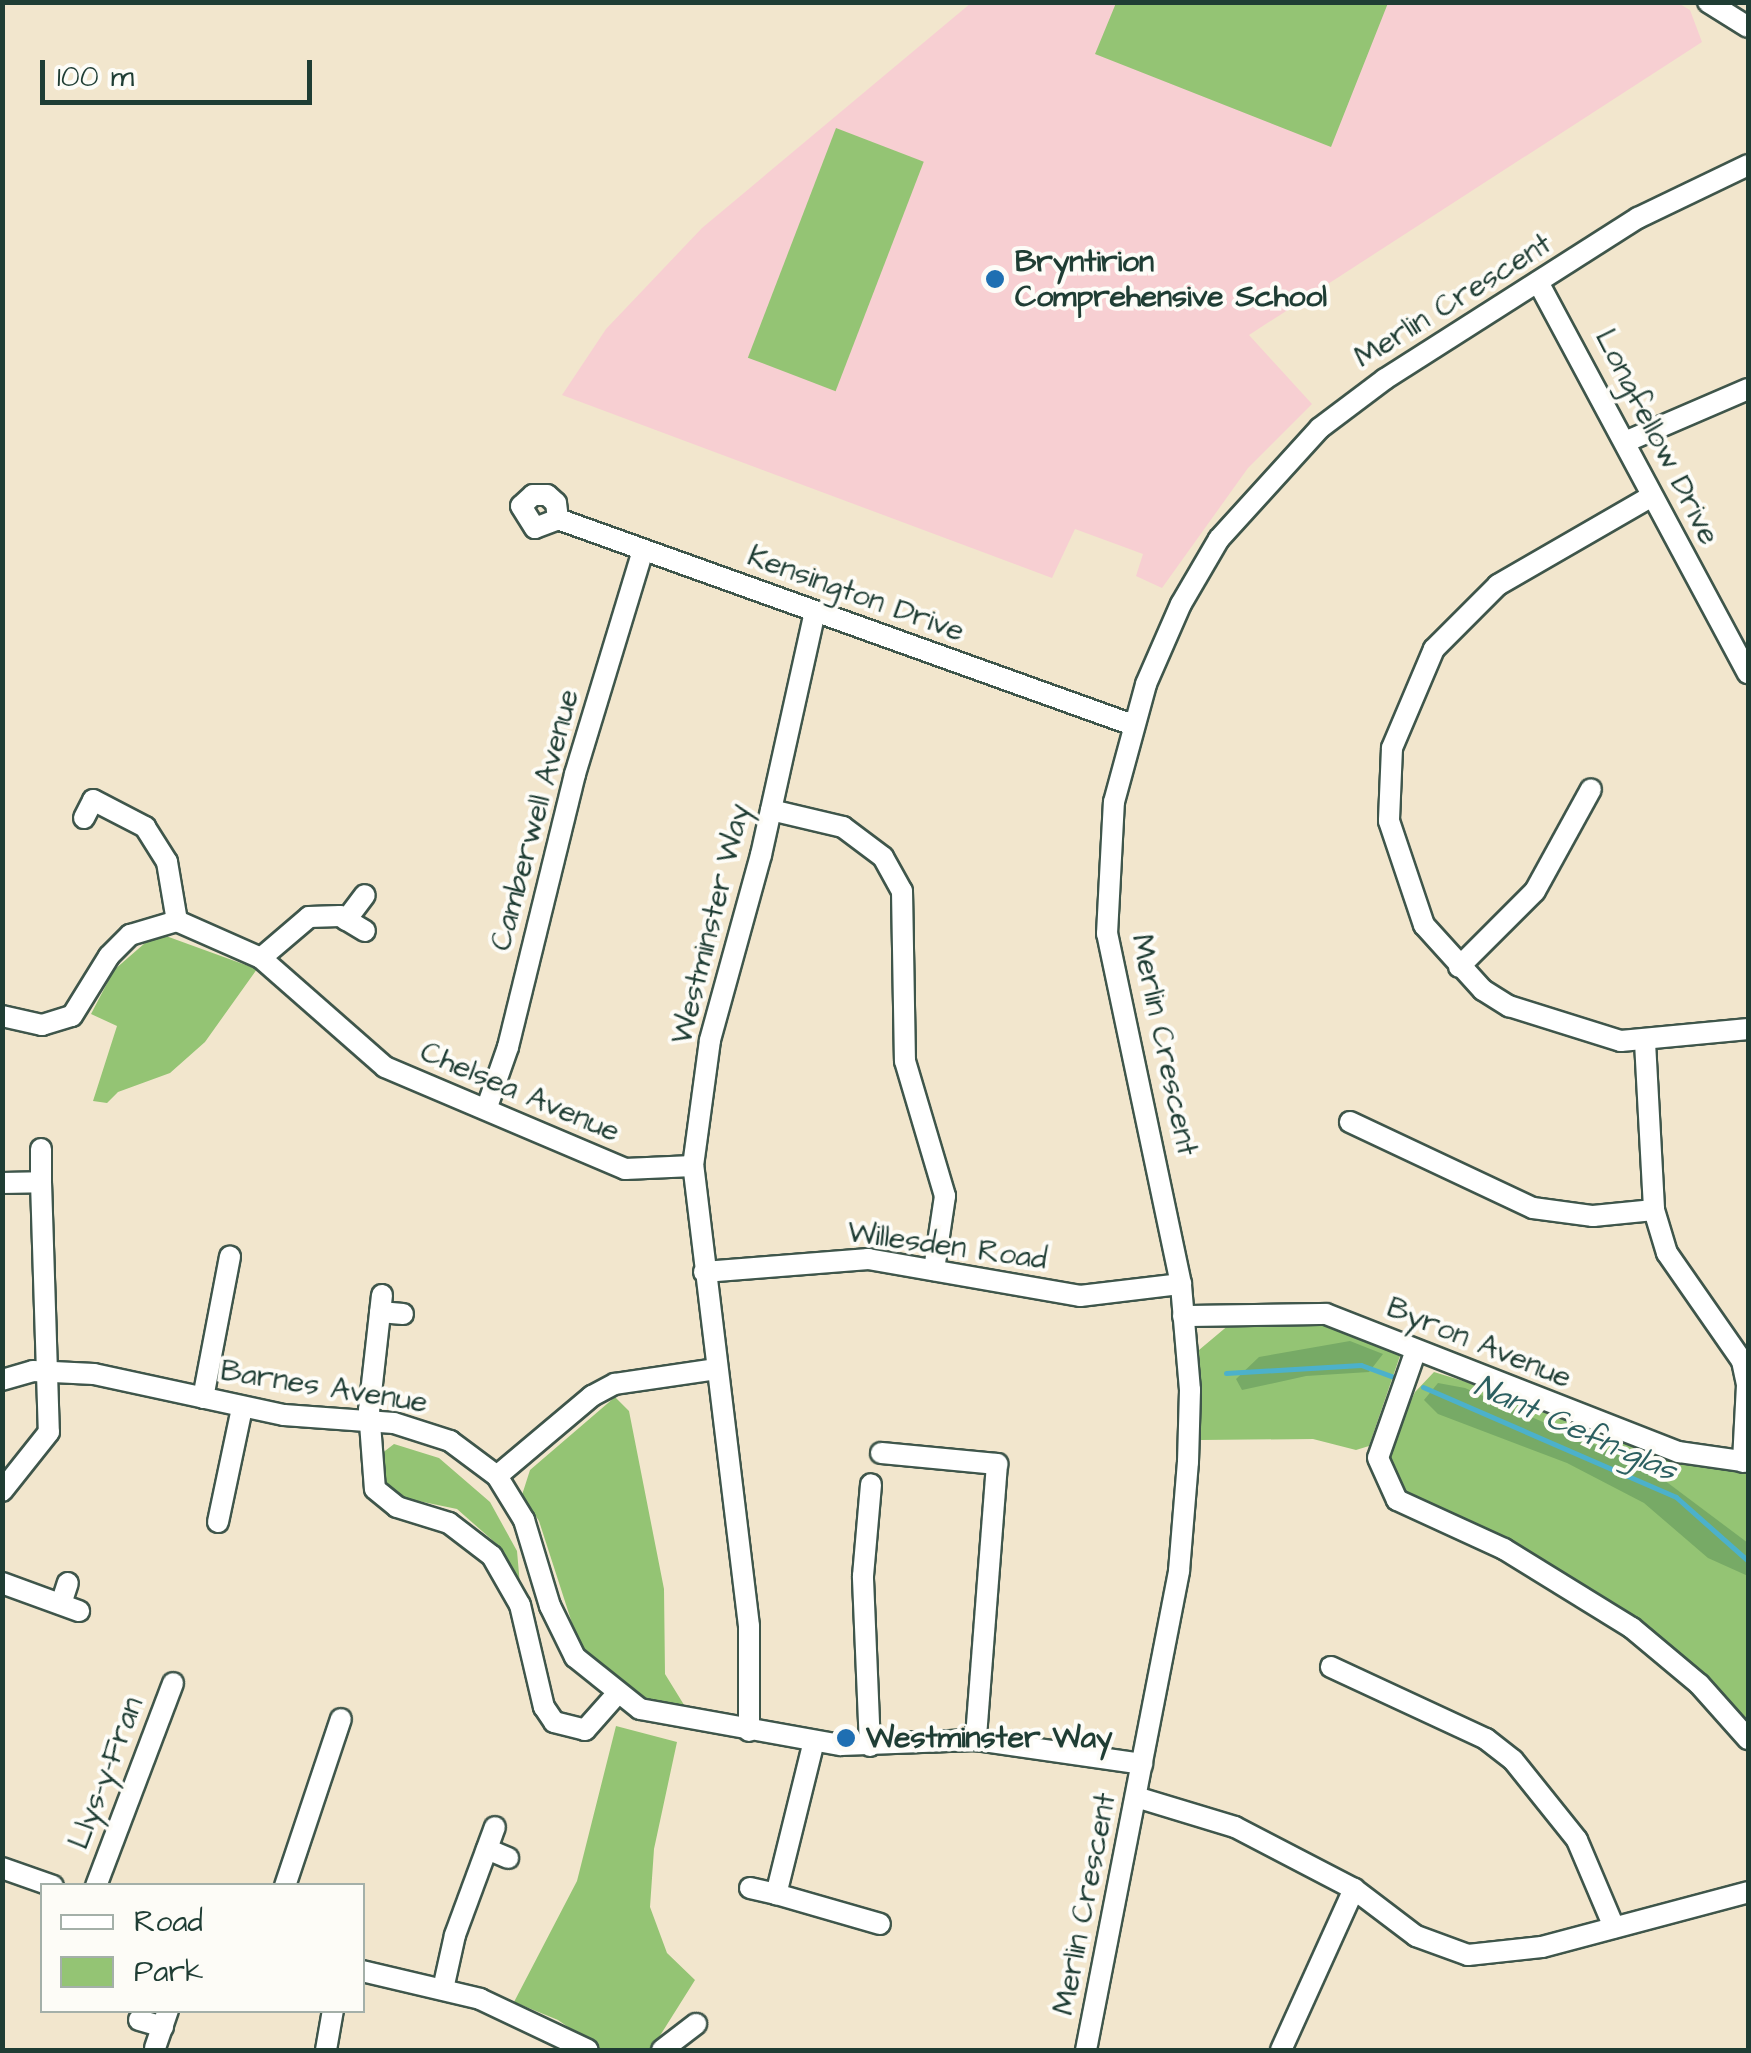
<!DOCTYPE html>
<html>
<head>
<meta charset="utf-8">
<style>
  body { margin:0 }
  #map { position:relative; width:1751px; height:2053px; overflow:hidden; background:#f2e6cd; font-family:"Architects Daughter",sans-serif }
  div>[style] { position:absolute }
  .built>* { inset:0; background:#f7cfd2 }
  .green>* { inset:0; background:#94c474; transform-origin:0 0 }
  .forest>* { inset:0; background:#7a6 }
  .stream>* { height:5px; margin:-2.5px; padding:0 2.5px; transform-origin:2.5px; border-radius:2.5px; background:#4cb1cb }
  .roads { filter:drop-shadow(2px 0 #3f564b) drop-shadow(-2px 0 #3f564b) drop-shadow(0 2px #3f564b) drop-shadow(0 -2px #3f564b) }
  .minor>* { height:20px; margin:-10px; padding:0 10px; transform-origin:10px; border-radius:10px; background:#fff }
  .dots>* { width:28px; height:28px; translate:-50% -50%; box-sizing:border-box; border:5px solid #fdfcf7; border-radius:50% }
  span { translate:-50% -50%; white-space:nowrap; text-align:center; line-height:1.15; -webkit-text-stroke:8px #fdfcf7; paint-order:stroke }
  .poi-label { font-size:30px; color:#1f3d34; font-weight:700 }
  .left { translate:0 -50%; text-align:left }
  .street-label { font-size:30px; color:#1f3d34 }
  .water-label { font-size:32px; color:#2c6061; font-style:italic }
  .frame { position:absolute; inset:0; border:5px solid #1f3d34; pointer-events:none }
  .legend { position:absolute; left:40px; top:1883px; width:325px; height:130px; box-sizing:border-box; background:#fdfcf7; border:2px solid #a4b0a9; margin:0; padding:12px 18px; list-style:none; font-size:30px; color:#1f3d34 }
  .legend li { display:flex; align-items:center; gap:20px; height:50px }
  .legend b { width:50px; border:2px solid #a4b0a9 }
  .scale { position:absolute; left:40px; top:60px; width:272px; height:45px; box-sizing:border-box; border:5px solid #1f3d34; border-top:0; padding-left:12px; font-size:30px; line-height:35px; white-space:nowrap; color:#1f3d34; -webkit-text-stroke:8px #fdfcf7; paint-order:stroke }
</style>
</head>
<body>
<div id="map">
  <div class="built">
    <i style="clip-path:polygon(971px 3px,1678px 3px,1690px 10px,1702px 42px,1249px 335px,1312px 404px,1248px 468px,1162px 588px,1136px 576px,1143px 554px,1075px 529px,1052px 578px,562px 395px,606px 329px,702px 228px)"></i>
  </div>
  <div class="green">
    <i style="clip-path:polygon(1116px 3px,1116px 2px,1388px 3px,1331px 147px,1095px 54px)"></i>
    <i style="left:836px;top:128px;width:94px;height:246px;rotate:21deg"></i>
    <i style="clip-path:polygon(166px 936px,257px 969px,205px 1042px,170px 1073px,118px 1092px,107px 1103px,93px 1101px,117px 1026px,91px 1014px,114px 970px,145px 943px)"></i>
    <i style="clip-path:polygon(1319px 1318px,1401px 1353px,1369px 1446px,1356px 1450px,1313px 1439px,1200px 1440px,1199px 1350px,1230px 1324px)"></i>
    <i style="clip-path:polygon(1434px 1372px,1748px 1468px,1748px 1728px,1697px 1674px,1400px 1490px,1388px 1461px,1390px 1446px,1415px 1392px)"></i>
    <i style="clip-path:polygon(615px 1397px,629px 1411px,664px 1589px,665px 1674px,689px 1713px,621px 1689px,581px 1651px,539px 1521px,522px 1495px,530px 1470px)"></i>
    <i style="clip-path:polygon(394px 1444px,439px 1458px,490px 1502px,517px 1551px,520px 1585px,499px 1546px,457px 1509px,394px 1496px,385px 1486px,381px 1454px)"></i>
    <i style="clip-path:polygon(616px 1726px,677px 1742px,654px 1849px,650px 1907px,667px 1953px,695px 1980px,651px 2050px,601px 2050px,558px 2020px,514px 2002px,577px 1881px)"></i>
  </div>
  <div class="forest">
    <i style="clip-path:polygon(1350px 1341px,1383px 1354px,1369px 1372px,1306px 1376px,1242px 1390px,1236px 1379px,1259px 1357px)"></i>
    <i style="clip-path:polygon(1438px 1383px,1465px 1388px,1648px 1468px,1748px 1543px,1748px 1576px,1708px 1558px,1644px 1503px,1567px 1463px,1438px 1414px,1424px 1400px)"></i>
  </div>
  <div class="stream">
    <i style="left:1226px;top:1373px;width:135px;rotate:-3.4deg"></i>
    <i style="left:1361px;top:1365px;width:33px;rotate:20deg"></i>
    <i style="left:1423px;top:1387px;width:276px;rotate:23.5deg"></i>
    <i style="left:1676px;top:1497px;width:96px;rotate:41.6deg"></i>
  </div>
  <div class="roads">
    <div class="minor">
      <i style="left:1708px;top:2px;width:47px;rotate:32deg"></i>
      <i style="left:1538px;top:282px;width:444px;rotate:61.8deg"></i>
      <i style="left:1625px;top:442px;width:134px;rotate:-23.3deg"></i>
      <i style="left:1652px;top:496px;width:178px;rotate:150deg"></i>
      <i style="left:1498px;top:585px;width:91px;rotate:135deg"></i>
      <i style="left:1434px;top:649px;width:108px;rotate:113deg"></i>
      <i style="left:1392px;top:748px;width:73px;rotate:92.4deg"></i>
      <i style="left:1389px;top:821px;width:110px;rotate:71.4deg"></i>
      <i style="left:1424px;top:925px;width:88px;rotate:47.8deg"></i>
      <i style="left:1483px;top:990px;width:31px;rotate:32deg"></i>
      <i style="left:1509px;top:1006px;width:117px;rotate:17.4deg"></i>
      <i style="left:1621px;top:1041px;width:128px;rotate:-5.4deg"></i>
      <i style="left:558px;top:519px;width:16px;rotate:-97deg"></i>
      <i style="left:556px;top:503px;width:12px;rotate:-138deg"></i>
      <i style="left:547px;top:495px;width:14px;rotate:180deg"></i>
      <i style="left:533px;top:495px;width:16px;rotate:137deg"></i>
      <i style="left:521px;top:506px;width:26px;rotate:58deg"></i>
      <i style="left:535px;top:528px;width:25px;rotate:-21deg"></i>
      <i style="left:558px;top:519px;width:611px;rotate:19.71deg"></i>
      <i style="left:771px;top:810px;width:74px;rotate:13.3deg"></i>
      <i style="left:843px;top:827px;width:50px;rotate:36.9deg"></i>
      <i style="left:883px;top:857px;width:39px;rotate:61deg"></i>
      <i style="left:902px;top:891px;width:170px;rotate:89deg"></i>
      <i style="left:905px;top:1061px;width:141px;rotate:73.5deg"></i>
      <i style="left:945px;top:1196px;width:75px;rotate:98.5deg"></i>
      <i style="left:84px;top:818px;width:20px;rotate:-63deg"></i>
      <i style="left:93px;top:800px;width:59px;rotate:27.4deg"></i>
      <i style="left:145px;top:827px;width:41px;rotate:57.8deg"></i>
      <i style="left:167px;top:862px;width:60px;rotate:80.4deg"></i>
      <i style="left:346px;top:920px;width:31px;rotate:-53deg"></i>
      <i style="left:261px;top:958px;width:63px;rotate:-40.5deg"></i>
      <i style="left:309px;top:917px;width:31px;rotate:-2deg"></i>
      <i style="left:340px;top:916px;width:29px;rotate:31deg"></i>
      <i style="left:1459px;top:967px;width:107px;rotate:-45deg"></i>
      <i style="left:1535px;top:891px;width:116px;rotate:-61.2deg"></i>
      <i style="left:2px;top:1016px;width:41px;rotate:12.7deg"></i>
      <i style="left:42px;top:1025px;width:31px;rotate:-17deg"></i>
      <i style="left:72px;top:1016px;width:70px;rotate:-58.3deg"></i>
      <i style="left:109px;top:956px;width:30px;rotate:-45deg"></i>
      <i style="left:130px;top:935px;width:49px;rotate:-16.6deg"></i>
      <i style="left:177px;top:921px;width:92px;rotate:23.8deg"></i>
      <i style="left:261px;top:958px;width:165px;rotate:41.3deg"></i>
      <i style="left:385px;top:1067px;width:261px;rotate:23deg"></i>
      <i style="left:625px;top:1169px;width:68px;rotate:-2.5deg"></i>
      <i style="left:1645px;top:1042px;width:168px;rotate:86.9deg"></i>
      <i style="left:1654px;top:1210px;width:45px;rotate:73.2deg"></i>
      <i style="left:1667px;top:1253px;width:131px;rotate:55.2deg"></i>
      <i style="left:1742px;top:1361px;width:25px;rotate:78deg"></i>
      <i style="left:1747px;top:1385px;width:77px;rotate:93deg"></i>
      <i style="left:487px;top:1107px;width:64px;rotate:-70.7deg"></i>
      <i style="left:508px;top:1047px;width:281px;rotate:-76.2deg"></i>
      <i style="left:575px;top:774px;width:234px;rotate:-73.1deg"></i>
      <i style="left:1350px;top:1122px;width:202px;rotate:25.2deg"></i>
      <i style="left:1533px;top:1208px;width:61px;rotate:7.6deg"></i>
      <i style="left:1593px;top:1216px;width:61px;rotate:-5.6deg"></i>
      <i style="left:41px;top:1149px;width:33px;rotate:90deg"></i>
      <i style="left:2px;top:1183px;width:39px;rotate:-1deg"></i>
      <i style="left:41px;top:1182px;width:250px;rotate:88.2deg"></i>
      <i style="left:49px;top:1432px;width:75px;rotate:128.5deg"></i>
      <i style="left:704px;top:1272px;width:165px;rotate:-4.5deg"></i>
      <i style="left:868px;top:1259px;width:215px;rotate:9.9deg"></i>
      <i style="left:1080px;top:1296px;width:102px;rotate:-6.8deg"></i>
      <i style="left:382px;top:1295px;width:116px;rotate:96.4deg"></i>
      <i style="left:369px;top:1410px;width:79px;rotate:85.7deg"></i>
      <i style="left:375px;top:1489px;width:28px;rotate:39deg"></i>
      <i style="left:397px;top:1507px;width:54px;rotate:17.1deg"></i>
      <i style="left:449px;top:1523px;width:54px;rotate:37.5deg"></i>
      <i style="left:492px;top:1556px;width:56px;rotate:60.3deg"></i>
      <i style="left:520px;top:1605px;width:105px;rotate:76.8deg"></i>
      <i style="left:544px;top:1707px;width:18px;rotate:56deg"></i>
      <i style="left:554px;top:1722px;width:32px;rotate:14deg"></i>
      <i style="left:585px;top:1730px;width:47px;rotate:-48.5deg"></i>
      <i style="left:380px;top:1312px;width:23px;rotate:5deg"></i>
      <i style="left:1183px;top:1316px;width:143px;rotate:-0.8deg"></i>
      <i style="left:1326px;top:1314px;width:379px;rotate:21.4deg"></i>
      <i style="left:1679px;top:1452px;width:70px;rotate:8.2deg"></i>
      <i style="left:1416px;top:1350px;width:114px;rotate:109.4deg"></i>
      <i style="left:1378px;top:1458px;width:46px;rotate:65.7deg"></i>
      <i style="left:1397px;top:1500px;width:118px;rotate:24.6deg"></i>
      <i style="left:1504px;top:1549px;width:150px;rotate:31.7deg"></i>
      <i style="left:1632px;top:1628px;width:87px;rotate:39.9deg"></i>
      <i style="left:1699px;top:1684px;width:74px;rotate:48.3deg"></i>
      <i style="left:2px;top:1380px;width:32px;rotate:-16deg"></i>
      <i style="left:33px;top:1371px;width:61px;rotate:2.8deg"></i>
      <i style="left:94px;top:1374px;width:194px;rotate:12.2deg"></i>
      <i style="left:284px;top:1415px;width:110px;rotate:4.2deg"></i>
      <i style="left:394px;top:1423px;width:59px;rotate:17.8deg"></i>
      <i style="left:450px;top:1441px;width:59px;rotate:36.7deg"></i>
      <i style="left:497px;top:1476px;width:52px;rotate:58.5deg"></i>
      <i style="left:524px;top:1520px;width:90px;rotate:73.2deg"></i>
      <i style="left:550px;top:1606px;width:57px;rotate:63.9deg"></i>
      <i style="left:575px;top:1657px;width:83px;rotate:38.7deg"></i>
      <i style="left:640px;top:1709px;width:204px;rotate:10.2deg"></i>
      <i style="left:841px;top:1745px;width:135px;rotate:-2.1deg"></i>
      <i style="left:976px;top:1740px;width:168px;rotate:8.2deg"></i>
      <i style="left:203px;top:1398px;width:144px;rotate:-79.2deg"></i>
      <i style="left:881px;top:1453px;width:117px;rotate:5.4deg"></i>
      <i style="left:997px;top:1464px;width:277px;rotate:94.4deg"></i>
      <i style="left:497px;top:1476px;width:124px;rotate:-40.1deg"></i>
      <i style="left:592px;top:1396px;width:26px;rotate:-28deg"></i>
      <i style="left:615px;top:1384px;width:103px;rotate:-8.4deg"></i>
      <i style="left:218px;top:1522px;width:116px;rotate:-78.1deg"></i>
      <i style="left:2px;top:1583px;width:82px;rotate:20deg"></i>
      <i style="left:61px;top:1604px;width:22px;rotate:-72deg"></i>
      <i style="left:1331px;top:1667px;width:171px;rotate:24.9deg"></i>
      <i style="left:1486px;top:1739px;width:34px;rotate:38deg"></i>
      <i style="left:1513px;top:1760px;width:102px;rotate:51.3deg"></i>
      <i style="left:1577px;top:1840px;width:95px;rotate:67deg"></i>
      <i style="left:749px;top:1731px;width:105px;rotate:-90deg"></i>
      <i style="left:749px;top:1626px;width:463px;rotate:-96.9deg"></i>
      <i style="left:693px;top:1166px;width:127px;rotate:-82.3deg"></i>
      <i style="left:710px;top:1040px;width:192px;rotate:-74.6deg"></i>
      <i style="left:761px;top:855px;width:249px;rotate:-77.5deg"></i>
      <i style="left:814px;top:1741px;width:158px;rotate:103.9deg"></i>
      <i style="left:776px;top:1894px;width:108px;rotate:16.1deg"></i>
      <i style="left:870px;top:1746px;width:170px;rotate:-92.4deg"></i>
      <i style="left:863px;top:1576px;width:92px;rotate:-85deg"></i>
      <i style="left:1136px;top:1797px;width:103px;rotate:16.9deg"></i>
      <i style="left:1235px;top:1827px;width:134px;rotate:27.5deg"></i>
      <i style="left:1354px;top:1889px;width:78px;rotate:37.2deg"></i>
      <i style="left:1416px;top:1936px;width:55px;rotate:20.1deg"></i>
      <i style="left:1468px;top:1955px;width:74px;rotate:-6.2deg"></i>
      <i style="left:1542px;top:1947px;width:213px;rotate:-14.9deg"></i>
      <i style="left:487px;top:1849px;width:23px;rotate:23deg"></i>
      <i style="left:2px;top:1868px;width:54px;rotate:19.4deg"></i>
      <i style="left:96px;top:1886px;width:217px;rotate:-69.2deg"></i>
      <i style="left:285px;top:1886px;width:176px;rotate:-71.5deg"></i>
      <i style="left:750px;top:1888px;width:27px;rotate:13deg"></i>
      <i style="left:362px;top:1971px;width:121px;rotate:13.3deg"></i>
      <i style="left:480px;top:1999px;width:119px;rotate:25.3deg"></i>
      <i style="left:443px;top:1989px;width:55px;rotate:-77.5deg"></i>
      <i style="left:455px;top:1935px;width:115px;rotate:-69.7deg"></i>
      <i style="left:139px;top:2020px;width:25px;rotate:16deg"></i>
      <i style="left:155px;top:2048px;width:40px;rotate:-71.1deg"></i>
      <i style="left:326px;top:2050px;width:41px;rotate:-80.1deg"></i>
      <i style="left:662px;top:2050px;width:43px;rotate:-37.4deg"></i>
      <i style="left:1086px;top:2050px;width:488px;rotate:-79deg"></i>
      <i style="left:1179px;top:1571px;width:109px;rotate:-85.3deg"></i>
      <i style="left:1188px;top:1462px;width:72px;rotate:-88.4deg"></i>
      <i style="left:1190px;top:1390px;width:106px;rotate:-94.9deg"></i>
      <i style="left:1181px;top:1284px;width:358px;rotate:-101.9deg"></i>
      <i style="left:1107px;top:934px;width:132px;rotate:-87deg"></i>
      <i style="left:1114px;top:802px;width:122px;rotate:-74.8deg"></i>
      <i style="left:1146px;top:684px;width:87px;rotate:-66.4deg"></i>
      <i style="left:1181px;top:604px;width:75px;rotate:-59.7deg"></i>
      <i style="left:1219px;top:539px;width:150px;rotate:-47.7deg"></i>
      <i style="left:1320px;top:428px;width:81px;rotate:-37deg"></i>
      <i style="left:1385px;top:379px;width:300px;rotate:-32.5deg"></i>
      <i style="left:1638px;top:218px;width:122px;rotate:-25.7deg"></i>
      <i style="left:1281px;top:2050px;width:177px;rotate:-65.6deg"></i>
    </div>
  </div>
  <div class="dots">
    <i style="left:995px;top:279px;background:#1f6fb2"></i>
    <i style="left:846px;top:1738px;background:#1f6fb2"></i>
  </div>
  <div class="poi-label">
    <span class="left" style="left:1015px;top:279px">Bryntirion<br>Comprehensive School</span>
    <span class="left" style="left:866px;top:1738px">Westminster Way</span>
  </div>
  <div class="street-label">
    <span style="left:1453px;top:301px;rotate:-32deg">Merlin Crescent</span>
    <span style="left:1657px;top:437px;rotate:63deg">Longfellow Drive</span>
    <span style="left:856px;top:594px;rotate:20deg">Kensington Drive</span>
    <span style="left:535px;top:820px;rotate:-75deg">Camberwell Avenue</span>
    <span style="left:711px;top:924px;rotate:-76deg">Westminster Way</span>
    <span style="left:1164px;top:1045px;rotate:78deg">Merlin Crescent</span>
    <span style="left:520px;top:1092px;rotate:23deg">Chelsea Avenue</span>
    <span style="left:947px;top:1246px;rotate:8deg">Willesden Road</span>
    <span style="left:1479px;top:1343px;rotate:22deg">Byron Avenue</span>
    <span style="left:324px;top:1387px;rotate:9deg">Barnes Avenue</span>
    <span style="left:106px;top:1773px;rotate:-69deg">Llys-y-Fran</span>
    <span style="left:1085px;top:1904px;rotate:-79deg">Merlin Crescent</span>
  </div>
  <div class="water-label">
    <span style="left:1575px;top:1429px;rotate:24deg">Nant Cefn-glas</span>
  </div>
  <div class="frame"></div>
  <ul class="legend">
  <li><b style="height:12px;background:#fff"></b>Road</li>
  <li><b style="height:28px;background:#94c474"></b>Park</li>
  </ul>
  <div class="scale">100 m</div>
</div>
</body>
</html>
